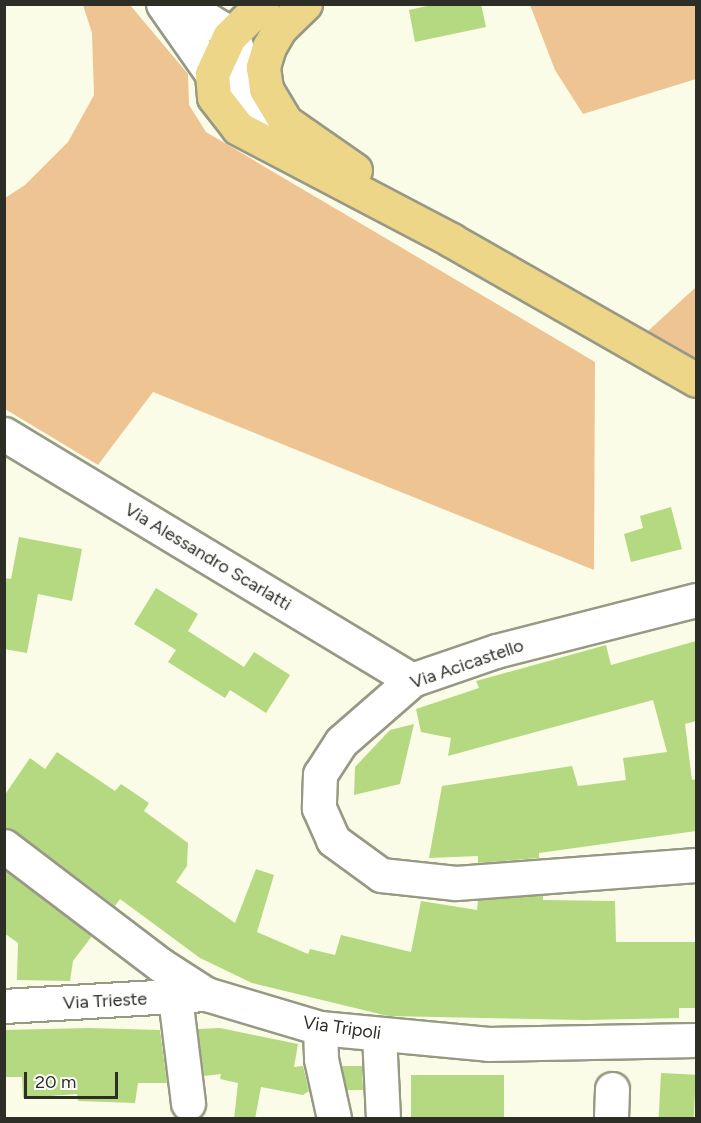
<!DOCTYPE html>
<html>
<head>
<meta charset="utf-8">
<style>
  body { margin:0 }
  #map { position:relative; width:701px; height:1123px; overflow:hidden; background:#fbfce7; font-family:Figtree,sans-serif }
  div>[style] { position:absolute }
  .green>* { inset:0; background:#edc492 }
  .building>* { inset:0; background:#b4d980; transform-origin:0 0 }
  .roads { filter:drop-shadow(2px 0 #989985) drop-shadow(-2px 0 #989985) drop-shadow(0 2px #989985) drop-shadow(0 -2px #989985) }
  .minor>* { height:33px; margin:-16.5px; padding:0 16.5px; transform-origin:16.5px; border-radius:16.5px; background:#fff }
  .major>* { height:33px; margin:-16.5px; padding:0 16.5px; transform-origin:16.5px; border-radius:16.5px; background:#eed688 }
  span { translate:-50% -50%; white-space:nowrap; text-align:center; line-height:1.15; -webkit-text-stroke:6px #fff; paint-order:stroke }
  .street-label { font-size:18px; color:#2d2e26 }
  .frame { position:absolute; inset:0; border:6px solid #2d2e26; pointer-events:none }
  .scale { position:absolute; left:24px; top:1072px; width:94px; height:27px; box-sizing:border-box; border:3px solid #2d2e26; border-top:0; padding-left:8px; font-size:18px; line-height:21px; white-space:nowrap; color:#2d2e26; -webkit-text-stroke:4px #fff; paint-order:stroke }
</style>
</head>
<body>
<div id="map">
  <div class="green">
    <i style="clip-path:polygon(83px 5px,130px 5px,188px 74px,189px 105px,206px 132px,595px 362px,594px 570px,153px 392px,98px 465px,5px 409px,5px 198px,25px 185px,68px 142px,94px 95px,92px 33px)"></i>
    <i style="clip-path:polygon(530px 5px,696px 5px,696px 79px,583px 114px,555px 70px)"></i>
    <i style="clip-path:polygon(696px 287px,696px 360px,648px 331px)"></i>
  </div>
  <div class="building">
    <i style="clip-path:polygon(436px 4px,481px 4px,486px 27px,415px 42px,409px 10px)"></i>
    <i style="clip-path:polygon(671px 507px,682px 549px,631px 562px,624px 534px,643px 528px,640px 516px)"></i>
    <i style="clip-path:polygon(19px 537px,82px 549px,72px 601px,38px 594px,27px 653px,4px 649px,4px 578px,11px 579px)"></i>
    <i style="clip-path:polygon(156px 588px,198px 614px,188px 631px,244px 667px,254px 652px,290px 675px,266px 713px,230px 690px,225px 698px,168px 662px,176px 650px,134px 624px)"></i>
    <i style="clip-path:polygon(696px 641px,696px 721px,685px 724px,692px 780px,696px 779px,696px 831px,539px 853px,539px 858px,478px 863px,478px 856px,429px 858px,442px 786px,572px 766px,578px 786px,626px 780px,623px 758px,667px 752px,653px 700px,448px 756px,451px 738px,421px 732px,416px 709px,479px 688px,476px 681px,606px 645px,611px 665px)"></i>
    <i style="clip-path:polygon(414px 724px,400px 784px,354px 795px,355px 767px,390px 730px)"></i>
    <i style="clip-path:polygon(57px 752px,115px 791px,121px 784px,149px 803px,144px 811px,188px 843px,187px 866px,176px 882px,235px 923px,256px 869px,274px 875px,257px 932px,308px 954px,310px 949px,335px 955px,341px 935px,411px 952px,421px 901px,477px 910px,478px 900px,543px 895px,543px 900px,615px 901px,616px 942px,696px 942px,696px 1008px,679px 1008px,679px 1018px,583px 1020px,388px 1016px,252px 983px,200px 958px,120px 899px,115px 906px,15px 831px,4px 828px,4px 796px,30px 758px,45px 769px)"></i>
    <i style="clip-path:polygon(4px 870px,92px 936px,73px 961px,70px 981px,17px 980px,18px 943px,4px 933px)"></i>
    <i style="clip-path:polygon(89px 1028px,160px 1030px,167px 1083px,138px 1083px,135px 1103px,78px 1101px,77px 1094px,23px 1098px,22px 1077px,4px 1077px,4px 1030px)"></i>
    <i style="clip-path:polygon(220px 1028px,298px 1044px,294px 1067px,303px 1066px,309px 1091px,303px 1095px,261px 1087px,255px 1119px,234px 1119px,238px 1083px,220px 1079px,221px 1074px,204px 1076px,198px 1029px)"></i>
    <i style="clip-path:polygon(342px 1066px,362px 1066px,363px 1090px,347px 1090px)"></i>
    <i style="left:661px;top:1073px;width:35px;height:46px;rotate:3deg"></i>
    <i style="left:411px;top:1075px;width:93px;height:44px"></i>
  </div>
  <div class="roads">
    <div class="minor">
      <i style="left:163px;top:4px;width:85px;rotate:55deg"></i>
      <i style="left:182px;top:4px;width:46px;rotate:31.6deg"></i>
      <i style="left:221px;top:28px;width:23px;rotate:50deg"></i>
      <i style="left:236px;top:46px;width:61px;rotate:77.8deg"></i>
      <i style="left:249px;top:106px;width:26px;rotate:47deg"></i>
      <i style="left:267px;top:125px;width:41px;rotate:36deg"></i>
      <i style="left:4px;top:434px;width:476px;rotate:31.1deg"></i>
      <i style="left:696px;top:600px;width:206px;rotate:165.7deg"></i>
      <i style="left:496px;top:651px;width:89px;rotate:161deg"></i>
      <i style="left:412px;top:680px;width:94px;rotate:138.9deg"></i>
      <i style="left:341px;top:742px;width:38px;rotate:123deg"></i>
      <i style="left:320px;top:774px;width:34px;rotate:92deg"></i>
      <i style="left:319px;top:808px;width:35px;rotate:66deg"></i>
      <i style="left:333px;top:840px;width:59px;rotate:36.1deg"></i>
      <i style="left:381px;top:875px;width:75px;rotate:6.1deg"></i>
      <i style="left:456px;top:883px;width:241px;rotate:-4.3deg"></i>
      <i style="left:4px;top:846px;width:197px;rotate:37.2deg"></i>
      <i style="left:161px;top:965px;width:54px;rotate:32.8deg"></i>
      <i style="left:206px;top:994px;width:119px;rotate:16.6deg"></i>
      <i style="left:320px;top:1028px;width:169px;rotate:5.4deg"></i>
      <i style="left:488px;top:1044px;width:208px;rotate:-1.1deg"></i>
      <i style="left:175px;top:997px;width:107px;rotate:83deg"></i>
      <i style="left:4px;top:1006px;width:202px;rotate:-3.4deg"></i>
      <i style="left:320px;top:1028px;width:31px;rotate:88deg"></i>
      <i style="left:321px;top:1059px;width:60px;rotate:77.6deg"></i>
      <i style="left:379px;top:1034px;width:84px;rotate:87.3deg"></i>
      <i style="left:611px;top:1118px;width:29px;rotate:-88deg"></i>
    </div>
    <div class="major">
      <i style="left:262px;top:4px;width:47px;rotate:135deg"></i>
      <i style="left:229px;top:37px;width:41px;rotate:114.7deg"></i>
      <i style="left:212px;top:74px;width:23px;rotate:85deg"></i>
      <i style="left:214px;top:97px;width:39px;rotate:52deg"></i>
      <i style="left:238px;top:128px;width:241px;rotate:27.7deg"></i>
      <i style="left:451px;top:240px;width:282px;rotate:29.7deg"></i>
      <i style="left:305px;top:4px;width:35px;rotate:136deg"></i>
      <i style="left:280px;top:28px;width:22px;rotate:120deg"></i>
      <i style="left:269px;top:47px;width:21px;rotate:107deg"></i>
      <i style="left:263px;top:67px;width:22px;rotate:82deg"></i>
      <i style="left:266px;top:89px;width:39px;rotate:59deg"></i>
      <i style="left:286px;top:122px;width:84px;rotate:34.8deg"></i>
    </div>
  </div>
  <div class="street-label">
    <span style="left:208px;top:557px;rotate:31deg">Via Alessandro Scarlatti</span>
    <span style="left:467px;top:664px;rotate:-19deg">Via Acicastello</span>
    <span style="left:105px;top:1001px;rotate:-3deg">Via Trieste</span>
    <span style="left:342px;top:1028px;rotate:8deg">Via Tripoli</span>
  </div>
  <div class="frame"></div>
  <div class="scale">20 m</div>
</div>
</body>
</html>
